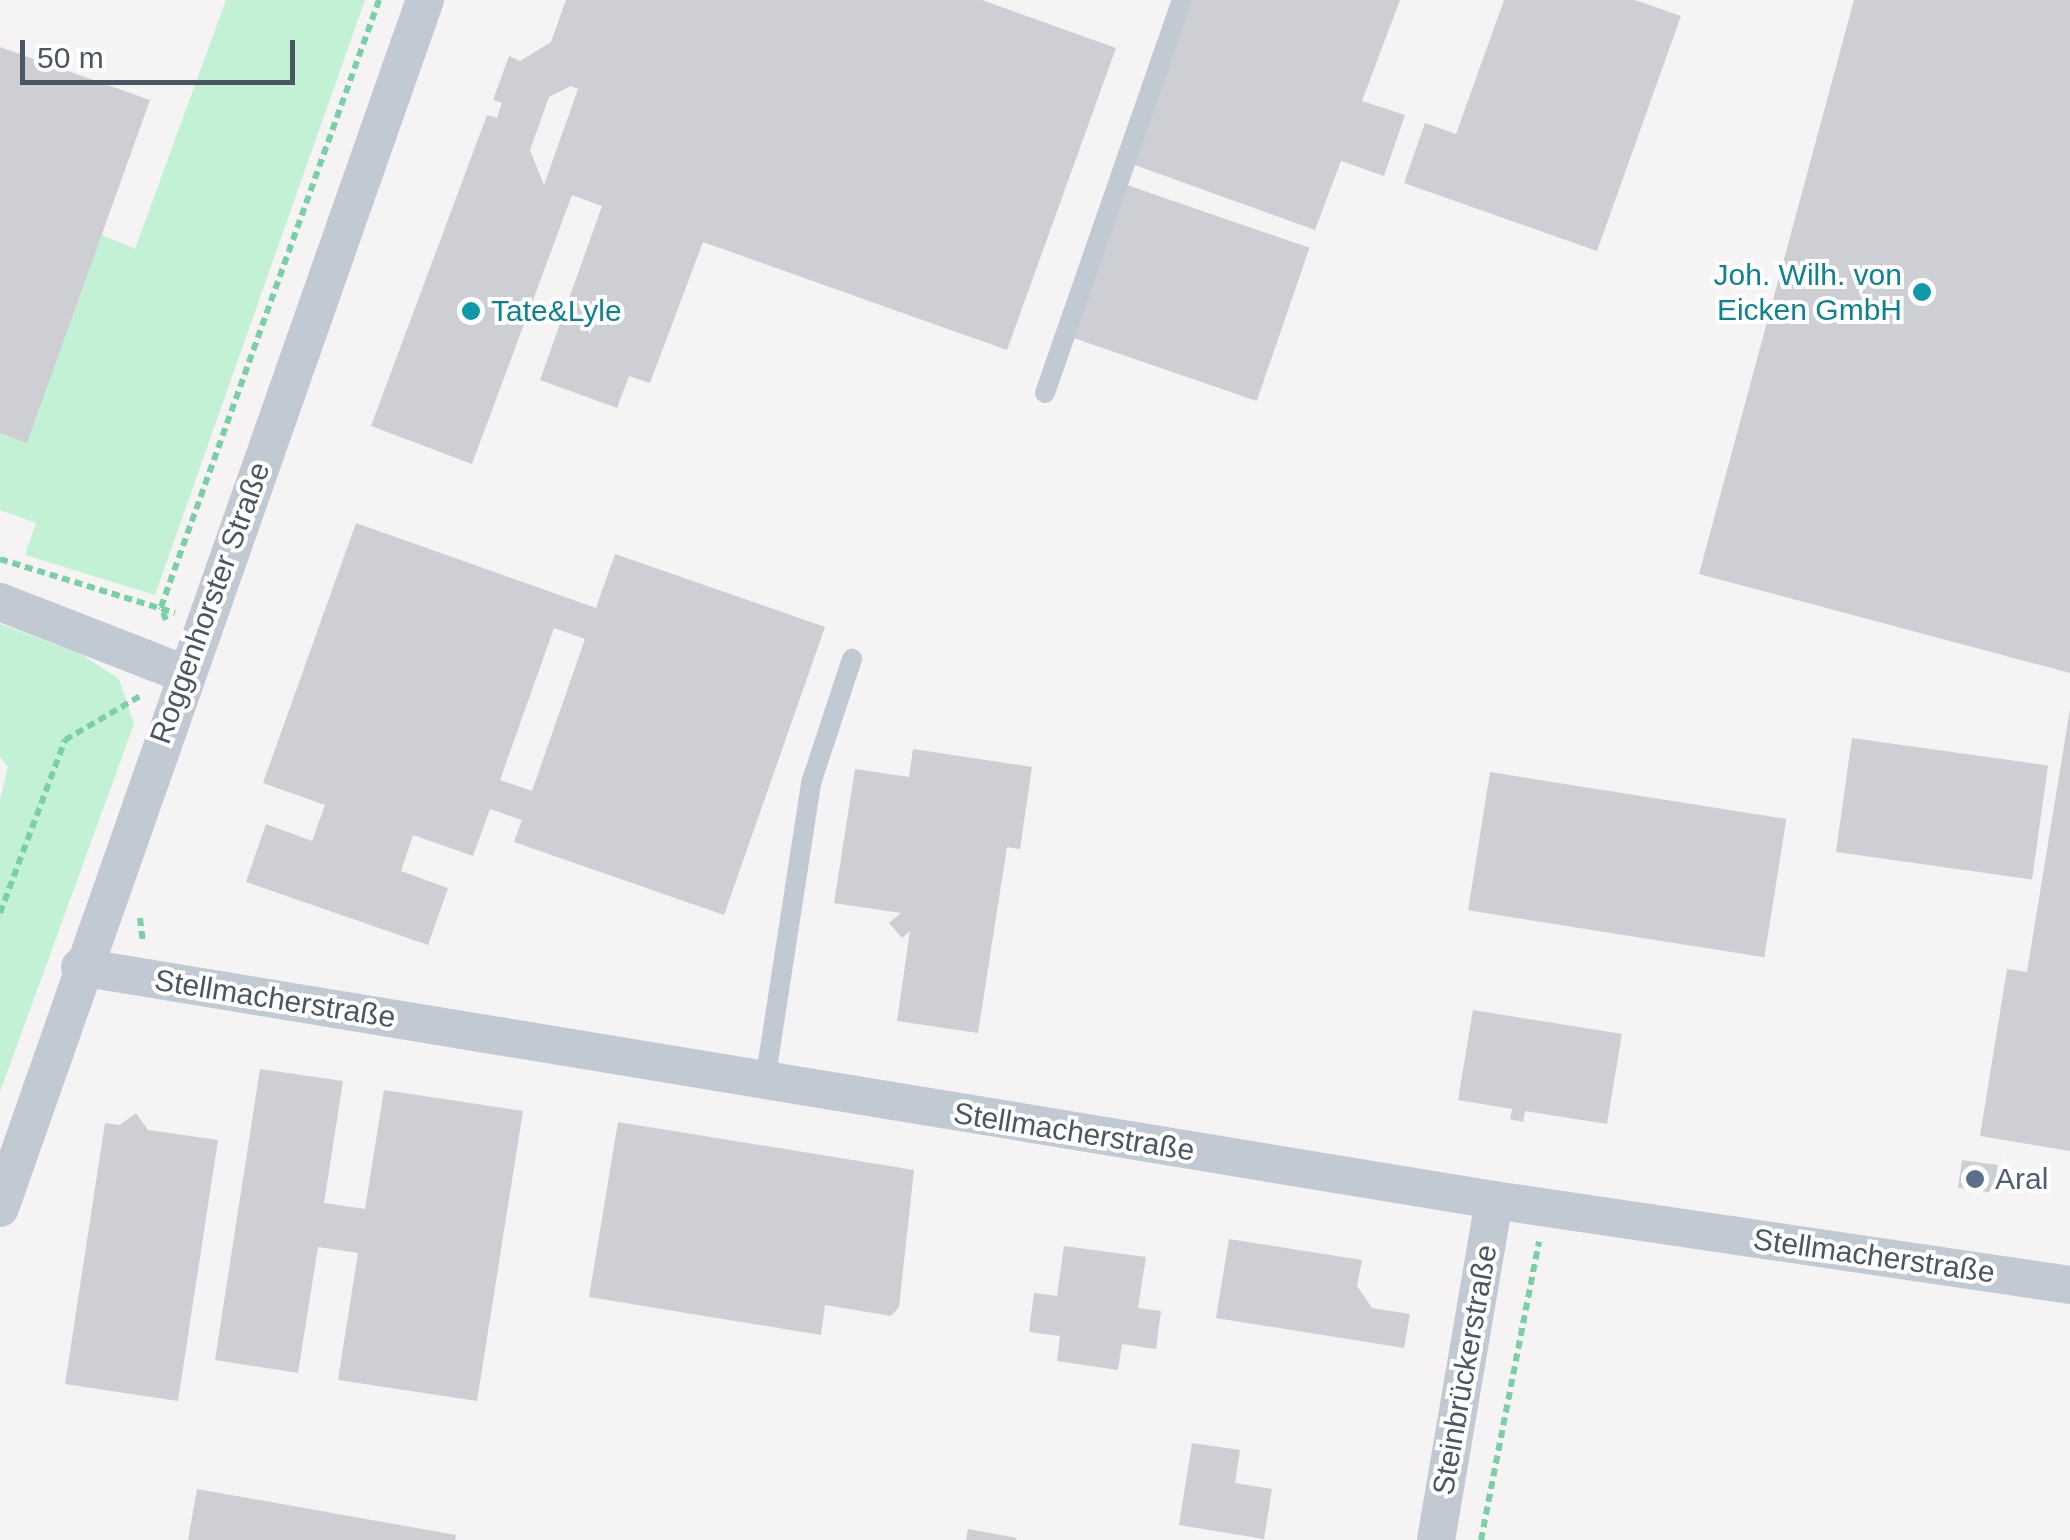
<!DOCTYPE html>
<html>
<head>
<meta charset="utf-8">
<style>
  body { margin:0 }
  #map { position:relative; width:2070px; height:1540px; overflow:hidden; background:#f5f3f3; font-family:Helvetica,sans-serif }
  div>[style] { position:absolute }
  .green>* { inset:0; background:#c3f1d5 }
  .building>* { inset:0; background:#cdcfd5; transform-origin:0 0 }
  .path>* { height:6px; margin-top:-3px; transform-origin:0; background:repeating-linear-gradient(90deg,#7ad0a6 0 8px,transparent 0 13px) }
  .lane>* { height:20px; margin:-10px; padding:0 10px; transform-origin:10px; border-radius:10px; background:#c1cad2 }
  .street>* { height:38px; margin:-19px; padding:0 19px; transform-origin:19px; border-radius:19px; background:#c1cad2 }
  .dots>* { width:28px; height:28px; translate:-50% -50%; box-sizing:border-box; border:5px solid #fff; border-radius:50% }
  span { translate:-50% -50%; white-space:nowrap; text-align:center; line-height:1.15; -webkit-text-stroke:8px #fff; paint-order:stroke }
  .culture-label { font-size:30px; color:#0d838f }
  .right { translate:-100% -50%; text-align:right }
  .left { translate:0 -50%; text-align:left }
  .street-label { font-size:30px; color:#4a5661 }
  .service-label { font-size:30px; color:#4e5e75 }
  .scale { position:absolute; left:20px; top:40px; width:275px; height:45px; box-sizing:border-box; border:5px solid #4a5661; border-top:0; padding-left:12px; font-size:30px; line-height:35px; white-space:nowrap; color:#4a5661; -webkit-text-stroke:8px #fff; paint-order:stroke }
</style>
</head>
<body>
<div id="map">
  <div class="green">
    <i style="clip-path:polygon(226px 0,365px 0,155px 595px,25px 555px,36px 523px,0 510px,0 192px,135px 249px)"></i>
    <i style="clip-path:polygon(0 624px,81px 654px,119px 679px,134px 724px,0 1092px,0 800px,8px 767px,0 757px)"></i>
  </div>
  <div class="building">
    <i style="clip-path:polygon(evenodd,566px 0,982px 0,1116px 48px,1007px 350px,703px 242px,650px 383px,629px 376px,617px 408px,540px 380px,602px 206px,572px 195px,472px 464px,371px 426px,487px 115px,497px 118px,502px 103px,493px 100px,509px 56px,520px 61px,551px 42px,566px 0,571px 86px,578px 89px,544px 185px,530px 150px,549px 97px,571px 86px)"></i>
    <i style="clip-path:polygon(1192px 0,1400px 0,1362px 101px,1405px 115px,1384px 176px,1341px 161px,1315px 230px,1132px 164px)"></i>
    <i style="clip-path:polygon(1504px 0,1635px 0,1681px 16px,1597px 251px,1404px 183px,1425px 123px,1456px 134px)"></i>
    <i style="clip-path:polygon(1854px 0,2070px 0,2070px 673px,1699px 574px)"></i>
    <i style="clip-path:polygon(0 47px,150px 100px,27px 443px,0 433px)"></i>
    <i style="left:1127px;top:185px;width:193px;height:162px;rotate:19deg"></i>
    <i style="clip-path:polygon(evenodd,356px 523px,596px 608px,615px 554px,825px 627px,724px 915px,514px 842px,522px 820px,490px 809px,473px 856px,413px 835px,401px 871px,448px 888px,428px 945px,246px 882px,266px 824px,312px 841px,325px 805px,263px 783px,356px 523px,554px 628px,585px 639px,532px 791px,500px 780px,554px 628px)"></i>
    <i style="clip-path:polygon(2070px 709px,2070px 1151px,1980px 1136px,2007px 969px,2027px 972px)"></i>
    <i style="left:1852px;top:738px;width:198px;height:115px;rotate:8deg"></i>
    <i style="clip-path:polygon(913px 749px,1032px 767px,1020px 849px,1007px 847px,978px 1033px,897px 1021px,910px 931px,902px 938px,889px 923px,901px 913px,834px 903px,855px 769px,909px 777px)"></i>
    <i style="left:1490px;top:772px;width:300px;height:140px;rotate:9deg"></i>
    <i style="clip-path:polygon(1473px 1010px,1622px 1034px,1607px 1124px,1525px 1111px,1523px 1122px,1510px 1119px,1512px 1109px,1458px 1100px)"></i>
    <i style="clip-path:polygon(260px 1069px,343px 1081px,324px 1203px,365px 1209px,384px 1090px,523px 1111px,477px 1401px,338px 1380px,358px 1253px,318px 1247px,298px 1373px,215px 1360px)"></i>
    <i style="clip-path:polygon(136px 1113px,148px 1130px,218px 1140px,178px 1401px,65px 1384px,105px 1123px,120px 1125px)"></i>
    <i style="clip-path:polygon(618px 1122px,914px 1170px,899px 1307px,891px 1316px,825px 1305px,821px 1335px,589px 1297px)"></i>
    <i style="left:1962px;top:1160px;width:36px;height:28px;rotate:8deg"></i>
    <i style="clip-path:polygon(1229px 1239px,1362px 1260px,1357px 1286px,1372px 1308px,1410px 1314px,1404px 1348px,1216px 1318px)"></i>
    <i style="clip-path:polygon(1064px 1246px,1146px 1257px,1138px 1308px,1161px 1311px,1156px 1349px,1122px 1344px,1118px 1370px,1057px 1361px,1060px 1336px,1029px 1332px,1034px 1293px,1057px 1296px)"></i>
    <i style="clip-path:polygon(1192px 1443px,1240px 1450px,1235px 1483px,1272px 1489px,1264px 1539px,1179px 1525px)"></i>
    <i style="clip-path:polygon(197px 1489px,456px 1535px,455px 1540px,188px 1540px)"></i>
    <i style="clip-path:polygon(968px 1529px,1017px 1538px,1016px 1540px,966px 1540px)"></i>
  </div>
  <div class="path">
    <i style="left:0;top:559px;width:183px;rotate:17.1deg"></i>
    <i style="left:166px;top:620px;width:14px;rotate:-111deg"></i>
    <i style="left:161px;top:607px;width:645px;rotate:-70.24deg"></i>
    <i style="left:0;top:913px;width:185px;rotate:-69.4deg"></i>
    <i style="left:65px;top:740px;width:87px;rotate:-30.4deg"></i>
    <i style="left:140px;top:918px;width:23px;rotate:83deg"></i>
    <i style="left:1481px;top:1540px;width:304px;rotate:-79deg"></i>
  </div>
  <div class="lane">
    <i style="left:1045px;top:393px;width:416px;rotate:-70.8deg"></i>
    <i style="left:765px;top:1081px;width:302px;rotate:-81.2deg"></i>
    <i style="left:811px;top:783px;width:131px;rotate:-71.7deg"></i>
  </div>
  <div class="street">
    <i style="left:0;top:602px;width:199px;rotate:21.3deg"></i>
    <i style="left:80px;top:967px;width:1433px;rotate:9.36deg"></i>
    <i style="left:1494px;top:1200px;width:582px;rotate:8.39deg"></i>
    <i style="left:0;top:1208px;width:1281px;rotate:-70.62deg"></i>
    <i style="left:1436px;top:1540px;width:345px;rotate:-80.3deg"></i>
  </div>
  <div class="dots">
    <i style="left:1922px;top:292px;background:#0f9aa8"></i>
    <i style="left:471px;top:311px;background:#0f9aa8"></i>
    <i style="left:1975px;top:1179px;background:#5c6f8a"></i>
  </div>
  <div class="culture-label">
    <span class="right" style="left:1902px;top:292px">Joh. Wilh. von<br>Eicken GmbH</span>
    <span class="left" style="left:491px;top:311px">Tate&amp;Lyle</span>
  </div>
  <div class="street-label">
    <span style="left:210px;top:603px;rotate:-70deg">Roggenhorster Straße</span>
    <span style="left:275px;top:999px;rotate:9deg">Stellmacherstraße</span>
    <span style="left:1074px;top:1132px;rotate:9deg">Stellmacherstraße</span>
    <span style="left:1874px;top:1256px;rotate:8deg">Stellmacherstraße</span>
    <span style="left:1465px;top:1370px;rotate:-80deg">Steinbrückerstraße</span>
  </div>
  <div class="service-label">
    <span class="left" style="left:1995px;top:1179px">Aral</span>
  </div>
  <div class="scale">50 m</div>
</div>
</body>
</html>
